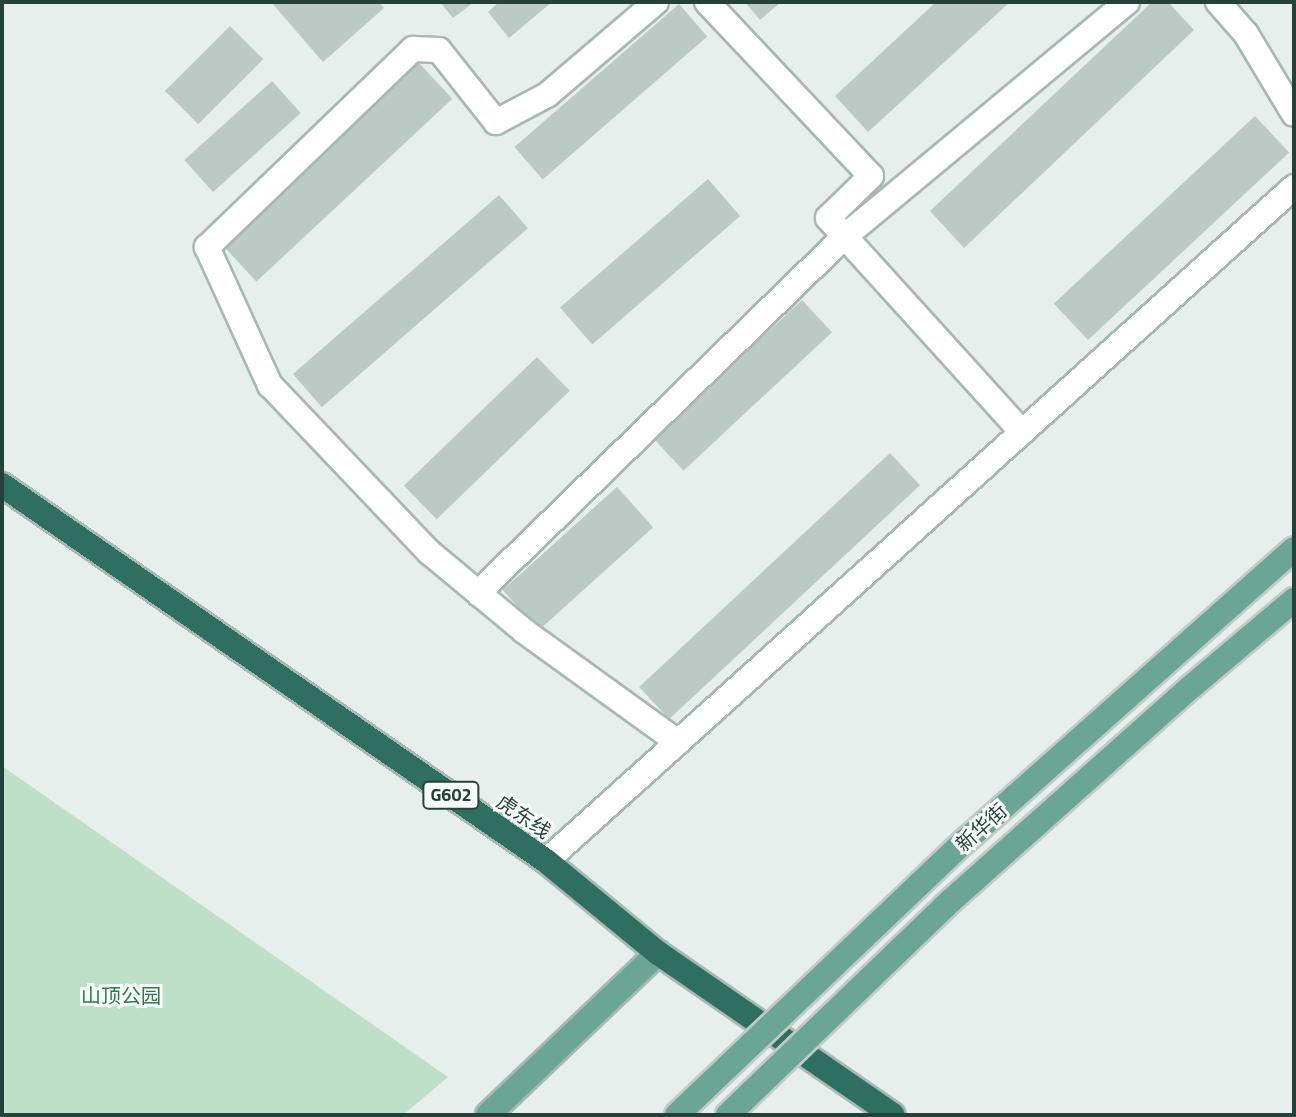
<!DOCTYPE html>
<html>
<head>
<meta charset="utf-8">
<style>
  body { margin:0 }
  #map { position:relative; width:1296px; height:1117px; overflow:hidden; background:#e6efeb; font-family:"Titillium Web","Noto Sans SC",sans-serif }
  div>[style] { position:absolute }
  .green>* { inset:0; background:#bfe0c8 }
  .building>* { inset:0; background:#bbcac4; transform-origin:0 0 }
  .roads { filter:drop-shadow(2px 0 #a8b8b2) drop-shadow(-2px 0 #a8b8b2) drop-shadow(0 2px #a8b8b2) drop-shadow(0 -2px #a8b8b2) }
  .minor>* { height:24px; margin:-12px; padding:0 12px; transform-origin:12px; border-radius:12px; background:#fff }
  .major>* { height:24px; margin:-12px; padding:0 12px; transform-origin:12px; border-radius:12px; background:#6aa596 }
  .highway>* { height:24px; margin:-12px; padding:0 12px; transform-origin:12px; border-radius:12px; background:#2f6f62 }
  .bridges { filter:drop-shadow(2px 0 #c2cac8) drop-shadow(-2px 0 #c2cac8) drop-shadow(0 2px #c2cac8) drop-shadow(0 -2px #c2cac8) }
  .major-bridge>* { height:24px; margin:-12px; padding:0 12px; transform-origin:12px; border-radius:12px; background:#6aa596 }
  span { translate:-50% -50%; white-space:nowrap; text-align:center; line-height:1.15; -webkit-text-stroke:6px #f7fbf9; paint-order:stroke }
  .shield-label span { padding:2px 6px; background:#f7fbf9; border:2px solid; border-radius:6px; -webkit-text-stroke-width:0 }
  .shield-label { font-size:18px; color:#24423a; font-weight:700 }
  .street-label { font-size:20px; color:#24423a }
  .park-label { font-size:20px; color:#2d7a4b }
  .frame { position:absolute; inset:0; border:4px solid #24423a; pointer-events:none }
</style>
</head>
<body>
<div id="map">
  <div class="green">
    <i style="clip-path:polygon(2px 766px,448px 1077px,403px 1115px,2px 1115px)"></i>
  </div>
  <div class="building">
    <i style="clip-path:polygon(271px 2px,379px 2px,384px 8px,323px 62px)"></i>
    <i style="clip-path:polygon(440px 2px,474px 2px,453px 18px)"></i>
    <i style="clip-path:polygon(499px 2px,552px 2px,509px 38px,488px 12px)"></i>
    <i style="clip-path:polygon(745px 2px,781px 2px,760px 20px)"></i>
    <i style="clip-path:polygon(936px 2px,1010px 2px,868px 132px,835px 96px)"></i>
    <i style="clip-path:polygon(1152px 2px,1168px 2px,1194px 30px,964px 248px,930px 211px)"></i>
    <i style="left:679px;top:4px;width:43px;height:218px;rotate:49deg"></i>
    <i style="left:230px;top:26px;width:47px;height:92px;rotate:45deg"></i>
    <i style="left:419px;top:63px;width:49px;height:268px;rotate:47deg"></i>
    <i style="left:272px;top:81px;width:43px;height:118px;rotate:48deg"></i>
    <i style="left:1255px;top:116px;width:50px;height:275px;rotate:47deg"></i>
    <i style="left:708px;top:179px;width:49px;height:196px;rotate:49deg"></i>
    <i style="left:499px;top:195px;width:44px;height:273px;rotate:49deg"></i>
    <i style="left:802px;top:300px;width:44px;height:203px;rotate:47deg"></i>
    <i style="left:537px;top:357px;width:47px;height:185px;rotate:46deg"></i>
    <i style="left:890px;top:453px;width:44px;height:343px;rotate:47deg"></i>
    <i style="left:617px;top:487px;width:54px;height:154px;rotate:48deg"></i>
  </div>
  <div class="roads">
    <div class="minor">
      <i style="left:656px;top:2px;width:143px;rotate:139.5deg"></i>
      <i style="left:547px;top:95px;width:58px;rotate:152.1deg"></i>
      <i style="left:496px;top:122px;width:92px;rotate:-128.4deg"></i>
      <i style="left:439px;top:50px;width:26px;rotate:-178deg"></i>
      <i style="left:413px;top:49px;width:286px;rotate:136.1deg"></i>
      <i style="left:207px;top:247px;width:152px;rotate:65.5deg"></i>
      <i style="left:270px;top:385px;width:231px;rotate:46.4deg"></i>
      <i style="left:429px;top:552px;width:124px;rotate:39.7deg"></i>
      <i style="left:524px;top:631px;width:190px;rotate:35.8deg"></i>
      <i style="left:707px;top:2px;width:239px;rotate:46.7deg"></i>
      <i style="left:871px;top:176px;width:60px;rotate:135.7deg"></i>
      <i style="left:828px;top:218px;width:289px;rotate:47.8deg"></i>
      <i style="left:1218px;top:2px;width:43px;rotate:48.8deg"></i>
      <i style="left:1246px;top:34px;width:93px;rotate:59deg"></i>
      <i style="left:478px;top:593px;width:511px;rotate:-44.21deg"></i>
      <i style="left:844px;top:237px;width:368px;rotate:-39.7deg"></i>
      <i style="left:546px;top:861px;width:1007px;rotate:-42.02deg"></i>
    </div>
    <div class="major">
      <i style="left:488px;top:1115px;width:235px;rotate:-43.6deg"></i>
    </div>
    <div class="highway">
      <i style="left:2px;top:485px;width:661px;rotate:34.65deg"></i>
      <i style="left:546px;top:861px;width:145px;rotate:39.4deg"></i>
      <i style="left:658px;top:953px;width:285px;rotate:34.6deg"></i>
    </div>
  </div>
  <div class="bridges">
    <div class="major-bridge">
      <i style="left:677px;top:1115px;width:396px;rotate:-43.6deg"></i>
      <i style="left:964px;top:842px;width:441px;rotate:-41.6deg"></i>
      <i style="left:728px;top:1115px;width:301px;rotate:-43.9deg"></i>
      <i style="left:945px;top:906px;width:329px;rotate:-41.7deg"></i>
      <i style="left:1191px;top:687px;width:135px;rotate:-40.2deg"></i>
    </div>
  </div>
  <div class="shield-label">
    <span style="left:451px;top:795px">G602</span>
  </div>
  <div class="street-label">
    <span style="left:524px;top:816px;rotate:35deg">虎东线</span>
    <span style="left:981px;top:827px;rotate:-42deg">新华街</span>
  </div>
  <div class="park-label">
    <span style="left:121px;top:995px">山顶公园</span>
  </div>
  <div class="frame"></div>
</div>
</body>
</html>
